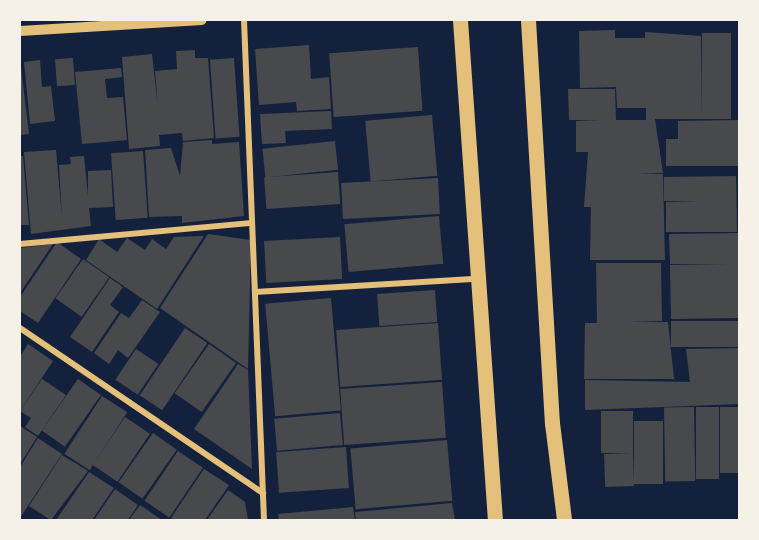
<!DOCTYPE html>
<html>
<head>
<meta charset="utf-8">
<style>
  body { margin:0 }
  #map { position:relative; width:759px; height:540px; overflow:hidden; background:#14213d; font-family:"Archivo Narrow",sans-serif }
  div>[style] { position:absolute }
  .building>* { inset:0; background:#48494c; transform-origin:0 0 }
  .minor>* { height:6px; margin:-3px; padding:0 3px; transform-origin:3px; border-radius:3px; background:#e5c07b }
  .tertiary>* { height:10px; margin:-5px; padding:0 5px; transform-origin:5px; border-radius:5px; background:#e5c07b }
  .primary>* { height:15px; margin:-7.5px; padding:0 7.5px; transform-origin:7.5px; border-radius:7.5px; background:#e5c07b }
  span { translate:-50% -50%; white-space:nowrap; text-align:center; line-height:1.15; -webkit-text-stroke:4.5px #f6f1e7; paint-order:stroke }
  .frame { position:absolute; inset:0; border:21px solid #f6f1e7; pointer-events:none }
</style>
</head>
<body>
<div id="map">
  <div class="building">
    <i style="clip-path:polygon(615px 30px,615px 38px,645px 38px,645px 32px,701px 36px,702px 119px,655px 119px,663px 173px,637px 173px,663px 174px,665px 260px,590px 260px,591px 207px,584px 207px,588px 152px,576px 152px,576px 121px,603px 120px,569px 120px,568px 89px,615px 89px,616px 120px,646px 120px,646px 108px,617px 108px,616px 87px,580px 88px,579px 31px)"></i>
    <i style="left:702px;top:33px;width:29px;height:86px"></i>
    <i style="clip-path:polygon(309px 45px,311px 79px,329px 77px,331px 109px,297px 111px,296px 102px,259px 105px,255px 49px)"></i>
    <i style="left:418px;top:47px;width:64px;height:89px;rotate:86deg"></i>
    <i style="clip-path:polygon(195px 50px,195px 58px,208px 58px,214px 138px,183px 141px,182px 133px,159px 135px,160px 146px,129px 149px,122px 57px,152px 54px,158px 108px,155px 71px,177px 69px,176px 51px)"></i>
    <i style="left:73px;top:58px;width:27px;height:18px;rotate:86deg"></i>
    <i style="left:234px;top:58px;width:79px;height:24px;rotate:86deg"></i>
    <i style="clip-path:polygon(20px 59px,29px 134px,20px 135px)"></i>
    <i style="clip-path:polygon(40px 60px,42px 87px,51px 86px,55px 121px,30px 124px,24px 62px)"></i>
    <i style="clip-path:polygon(121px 68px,122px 77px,105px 79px,107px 98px,123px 97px,127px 140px,82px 144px,75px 72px)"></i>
    <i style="clip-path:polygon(331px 111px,332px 129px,285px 131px,286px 143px,262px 144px,260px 114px)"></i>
    <i style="left:432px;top:115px;width:61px;height:67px;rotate:85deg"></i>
    <i style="clip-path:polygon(739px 120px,739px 166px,666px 166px,666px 139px,678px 139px,678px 121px)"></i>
    <i style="clip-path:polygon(212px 140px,212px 144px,239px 142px,244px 216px,182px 223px,182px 216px,149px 217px,145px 150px,171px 148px,180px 176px,183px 142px)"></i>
    <i style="left:335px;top:141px;width:29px;height:73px;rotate:84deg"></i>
    <i style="clip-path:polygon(56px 150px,62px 217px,59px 165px,71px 164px,70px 157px,84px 156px,88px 196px,88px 171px,111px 170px,113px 207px,89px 208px,91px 226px,31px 234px,24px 152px)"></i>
    <i style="left:143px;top:151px;width:67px;height:32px;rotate:86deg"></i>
    <i style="clip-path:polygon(20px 156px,23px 156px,29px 225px,20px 225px)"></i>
    <i style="left:338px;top:172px;width:32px;height:74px;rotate:86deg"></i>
    <i style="clip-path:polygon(736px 176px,737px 232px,666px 232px,666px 202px,699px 201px,664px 201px,664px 177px)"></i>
    <i style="left:438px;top:178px;width:36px;height:97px;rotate:87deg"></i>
    <i style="left:439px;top:216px;width:48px;height:95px;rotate:85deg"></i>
    <i style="clip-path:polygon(739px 233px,740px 318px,671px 319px,670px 265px,727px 264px,670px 264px,669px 234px)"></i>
    <i style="clip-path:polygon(208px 234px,251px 240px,248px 369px,160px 308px)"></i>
    <i style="clip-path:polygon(204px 236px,157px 309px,86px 260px,99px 239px,117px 252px,127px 238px,145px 250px,152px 239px,166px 249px,174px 237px)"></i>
    <i style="left:340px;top:237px;width:42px;height:76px;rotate:87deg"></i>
    <i style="clip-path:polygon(57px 242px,81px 259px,38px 323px,20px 311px,20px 297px)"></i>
    <i style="clip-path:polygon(53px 244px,20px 293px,20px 248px)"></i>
    <i style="left:83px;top:259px;width:32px;height:48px;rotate:35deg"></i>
    <i style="clip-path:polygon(596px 263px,661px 263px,662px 321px,629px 322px,668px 322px,674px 379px,584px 379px,585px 323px,597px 323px)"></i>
    <i style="clip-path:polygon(110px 278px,123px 287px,110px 305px,119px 312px,92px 352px,70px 337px)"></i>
    <i style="left:435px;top:290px;width:32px;height:58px;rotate:86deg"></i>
    <i style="left:331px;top:298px;width:113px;height:66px;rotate:85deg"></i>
    <i style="clip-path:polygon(142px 300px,160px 312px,128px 358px,118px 350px,109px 364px,94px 353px,121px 313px,129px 318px)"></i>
    <i style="left:740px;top:321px;width:26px;height:69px;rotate:90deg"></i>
    <i style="left:438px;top:323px;width:57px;height:102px;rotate:86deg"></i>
    <i style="left:185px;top:328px;width:27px;height:81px;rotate:34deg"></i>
    <i style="clip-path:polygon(28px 344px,53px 361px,20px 411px,20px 357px)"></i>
    <i style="left:209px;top:344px;width:33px;height:60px;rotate:35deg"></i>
    <i style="clip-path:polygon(740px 348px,740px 404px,585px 410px,585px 380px,690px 382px,686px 349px)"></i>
    <i style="left:136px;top:349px;width:27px;height:37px;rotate:34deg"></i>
    <i style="clip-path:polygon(238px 364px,248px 370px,252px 469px,194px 429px)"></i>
    <i style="clip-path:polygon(42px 379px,66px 395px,38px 436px,25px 427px,31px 418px,20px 411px)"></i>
    <i style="left:78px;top:379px;width:28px;height:63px;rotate:35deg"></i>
    <i style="left:442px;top:382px;width:56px;height:102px;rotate:86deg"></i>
    <i style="left:102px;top:396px;width:30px;height:69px;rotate:33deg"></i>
    <i style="left:694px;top:407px;width:74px;height:30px;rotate:89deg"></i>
    <i style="left:696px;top:407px;width:23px;height:72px"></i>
    <i style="left:720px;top:407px;width:20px;height:66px"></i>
    <i style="left:601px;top:411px;width:32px;height:42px"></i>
    <i style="left:340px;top:413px;width:32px;height:66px;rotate:85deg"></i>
    <i style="left:125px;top:417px;width:30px;height:58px;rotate:34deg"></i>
    <i style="left:634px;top:421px;width:29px;height:63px"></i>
    <i style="clip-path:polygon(20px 426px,37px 437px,20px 464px)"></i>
    <i style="left:153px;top:433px;width:29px;height:60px;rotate:35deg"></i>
    <i style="clip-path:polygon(38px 438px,62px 454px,20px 518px,20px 467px)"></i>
    <i style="left:447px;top:440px;width:61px;height:97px;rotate:85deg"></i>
    <i style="left:346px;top:447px;width:41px;height:70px;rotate:86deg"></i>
    <i style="left:178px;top:451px;width:30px;height:60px;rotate:34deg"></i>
    <i style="left:633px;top:453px;width:33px;height:29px;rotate:88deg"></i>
    <i style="clip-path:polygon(62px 455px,88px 471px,51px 520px,29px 506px)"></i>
    <i style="clip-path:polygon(204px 469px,229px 485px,205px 520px,174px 520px,171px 518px)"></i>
    <i style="clip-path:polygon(89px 472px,114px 488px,92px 520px,56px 520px)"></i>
    <i style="clip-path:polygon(115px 489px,138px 505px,128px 520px,94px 520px)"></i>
    <i style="clip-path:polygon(228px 490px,245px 502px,248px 520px,207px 520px)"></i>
    <i style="clip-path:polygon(452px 503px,455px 520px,356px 520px,355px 512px)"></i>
    <i style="clip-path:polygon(140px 505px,162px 520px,129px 520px)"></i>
    <i style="clip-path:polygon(353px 507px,355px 520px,279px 520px,278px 514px)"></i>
  </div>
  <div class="minor">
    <i style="left:244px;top:20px;width:500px;rotate:87.71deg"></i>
    <i style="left:20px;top:244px;width:233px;rotate:-5.2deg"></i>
    <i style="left:255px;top:292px;width:222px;rotate:-3.4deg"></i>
    <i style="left:20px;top:328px;width:294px;rotate:34.2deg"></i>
  </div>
  <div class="tertiary">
    <i style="left:20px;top:31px;width:182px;rotate:-3.5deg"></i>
  </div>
  <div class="primary">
    <i style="left:460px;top:20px;width:501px;rotate:86deg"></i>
    <i style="left:528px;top:20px;width:404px;rotate:86.6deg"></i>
    <i style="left:552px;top:423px;width:98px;rotate:82.9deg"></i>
  </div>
  <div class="frame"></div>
</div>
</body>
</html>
